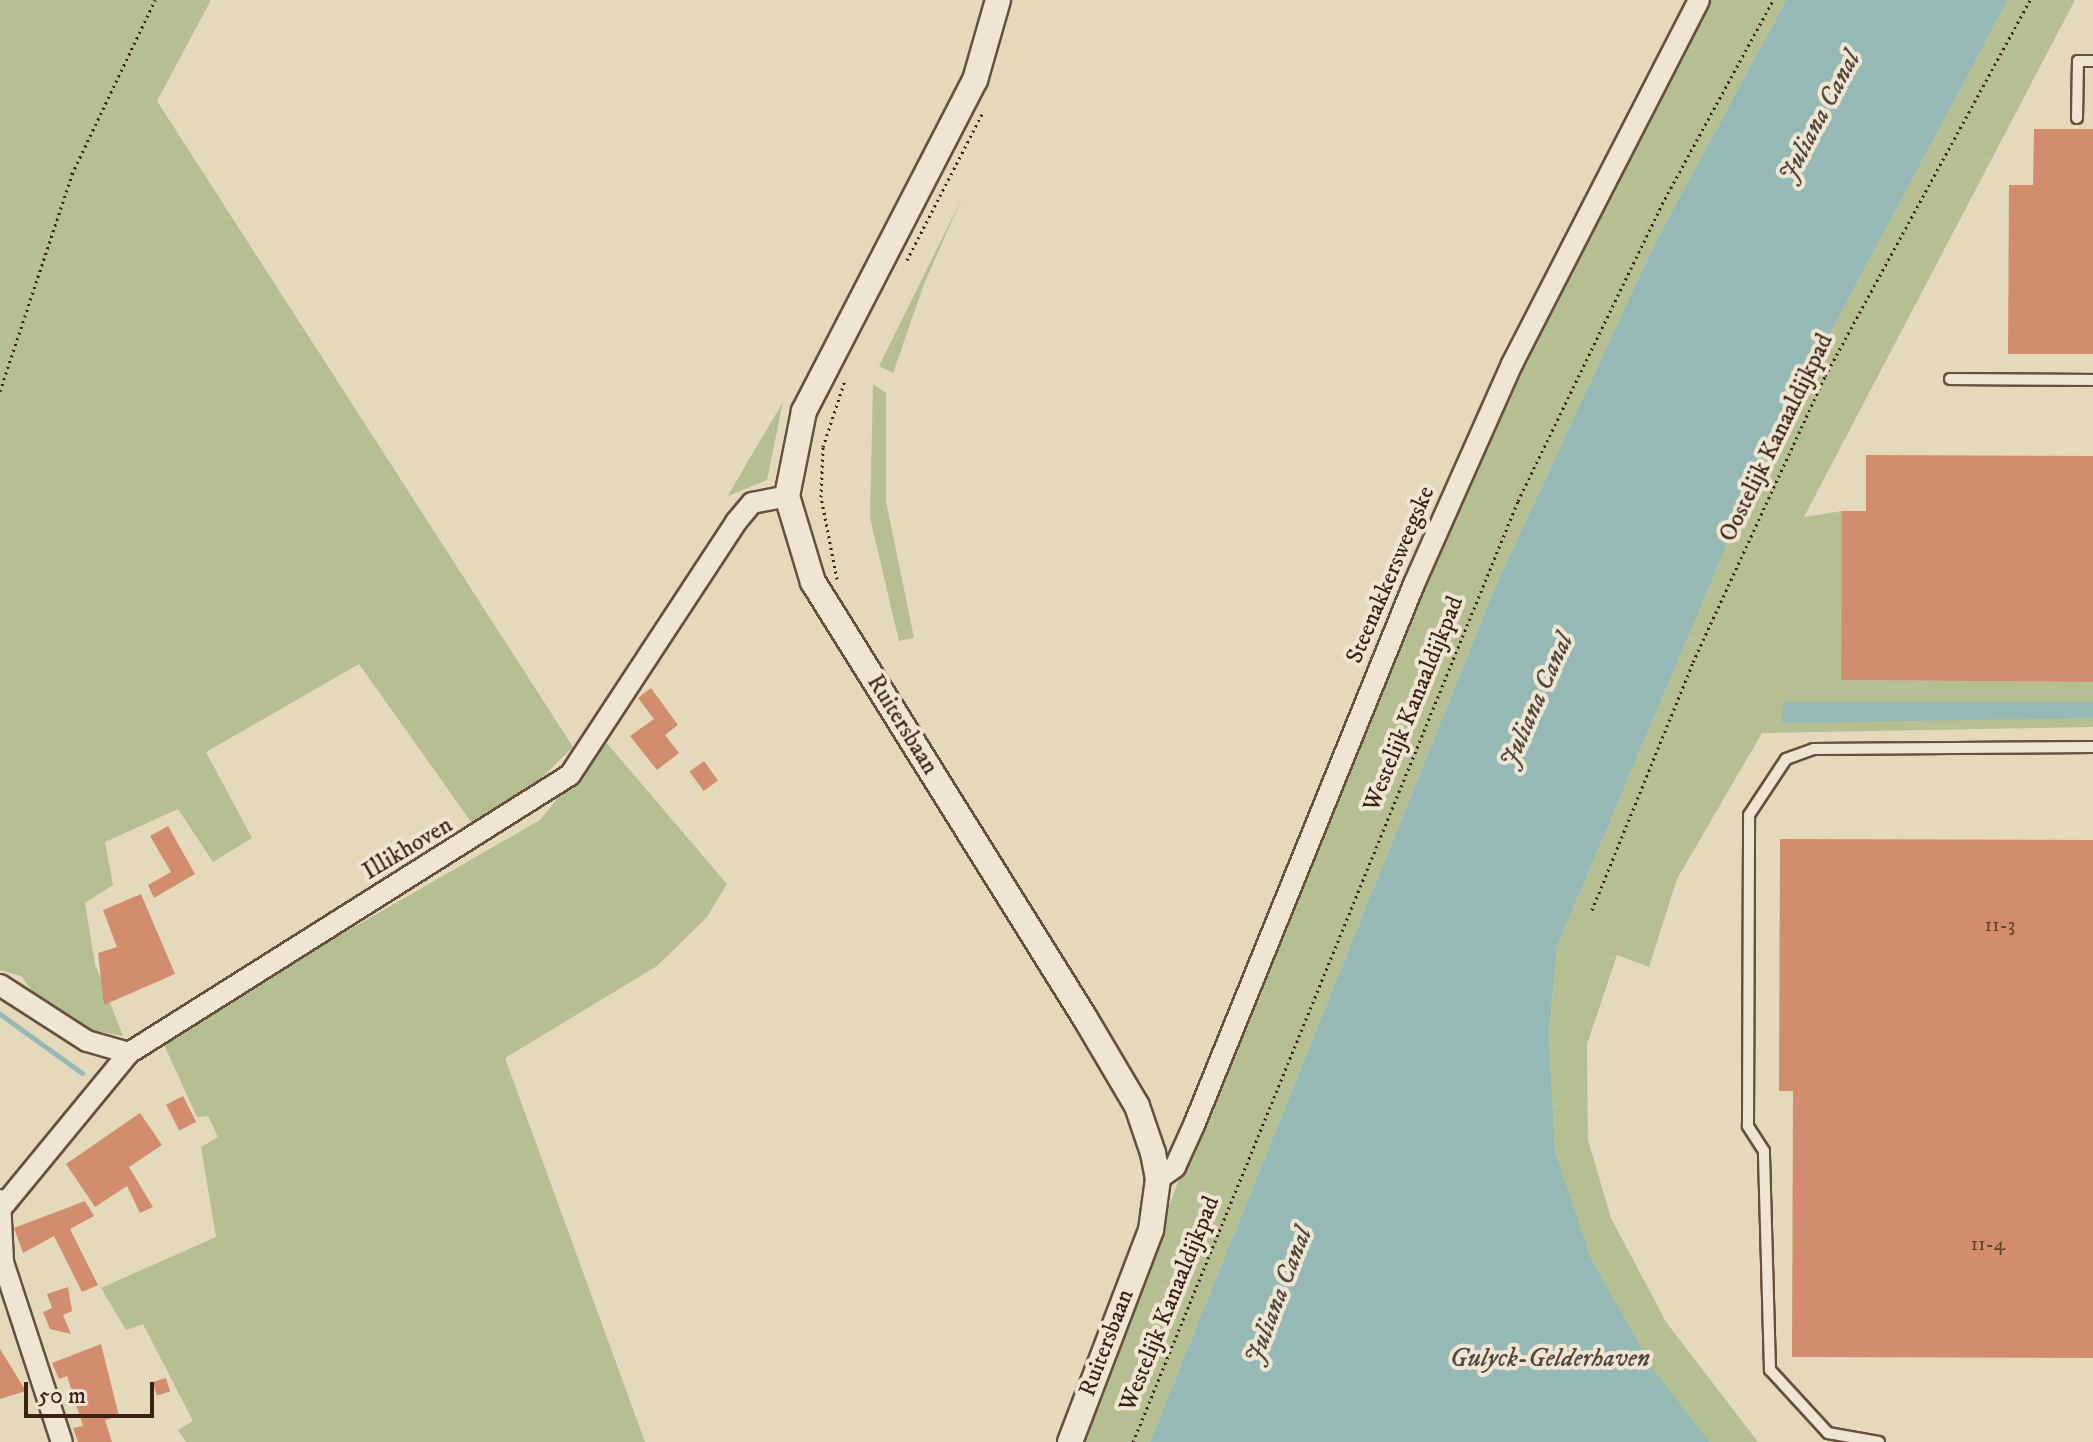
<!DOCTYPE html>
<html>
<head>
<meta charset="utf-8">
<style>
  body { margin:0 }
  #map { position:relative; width:2093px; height:1442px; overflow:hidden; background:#e5d9bc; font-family:"IM FELL DW Pica",serif }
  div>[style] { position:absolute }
  .green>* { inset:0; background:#b5bf91 }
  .water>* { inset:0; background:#96b9b5 }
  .stream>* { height:5px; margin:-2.5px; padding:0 2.5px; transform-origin:2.5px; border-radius:2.5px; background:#96b9b5 }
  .building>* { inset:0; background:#d18d6d; transform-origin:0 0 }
  .path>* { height:3px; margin-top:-1.5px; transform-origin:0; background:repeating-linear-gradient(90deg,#3c2214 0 2px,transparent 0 6px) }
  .roads { filter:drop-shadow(2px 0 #66503e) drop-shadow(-2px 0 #66503e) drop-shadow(0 2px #66503e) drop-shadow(0 -2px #66503e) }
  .service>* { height:10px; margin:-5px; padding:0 5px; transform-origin:5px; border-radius:5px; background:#eee6d3 }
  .minor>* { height:20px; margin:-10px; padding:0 10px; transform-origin:10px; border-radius:10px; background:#eee6d3 }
  .tertiary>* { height:24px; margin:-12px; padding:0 12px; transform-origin:12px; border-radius:12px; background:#eee6d3 }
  span { translate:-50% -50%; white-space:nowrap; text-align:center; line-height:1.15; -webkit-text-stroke:8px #eee6d3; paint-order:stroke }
  .number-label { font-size:20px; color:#613d2a }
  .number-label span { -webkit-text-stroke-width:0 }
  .street-label { font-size:24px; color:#3c2214 }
  .water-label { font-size:26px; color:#52483c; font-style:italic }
  .scale { position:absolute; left:24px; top:1382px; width:130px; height:36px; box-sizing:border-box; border:4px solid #3c2214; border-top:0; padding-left:10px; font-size:24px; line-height:28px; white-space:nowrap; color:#3c2214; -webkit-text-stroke:6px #eee6d3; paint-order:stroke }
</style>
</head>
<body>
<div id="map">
  <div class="green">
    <i style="clip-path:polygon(0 0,211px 0,157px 101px,573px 747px,518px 801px,474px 826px,359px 664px,206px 752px,252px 838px,213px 862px,178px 809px,105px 842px,113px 885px,85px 903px,95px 964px,123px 1036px,86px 1029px,34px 994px,21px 976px,0 970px)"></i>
    <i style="clip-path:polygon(1701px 0,1786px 0,1655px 243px,1496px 585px,1150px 1442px,1084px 1442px,1227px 1046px,1456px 482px)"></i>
    <i style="clip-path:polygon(2008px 0,2075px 0,1804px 517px,1842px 511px,1841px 680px,2093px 682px,2093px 727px,1762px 733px,1677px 879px,1649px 967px,1617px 955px,1587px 1044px,1588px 1140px,1611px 1218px,1666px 1322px,1758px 1442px,1710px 1442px,1655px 1371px,1591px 1258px,1555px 1151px,1549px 1034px,1557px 947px,1765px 455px)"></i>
    <i style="clip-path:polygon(962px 198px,924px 284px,893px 373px,879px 366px)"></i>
    <i style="clip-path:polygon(873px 384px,886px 393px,886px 501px,914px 638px,899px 641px,870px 518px)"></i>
    <i style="clip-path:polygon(783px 402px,767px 480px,728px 496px,748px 461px)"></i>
    <i style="clip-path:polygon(605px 741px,727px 884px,707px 917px,657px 966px,505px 1058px,645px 1442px,186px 1442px,178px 1430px,193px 1421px,143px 1324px,126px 1330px,101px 1288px,216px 1237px,201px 1147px,218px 1137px,208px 1116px,197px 1117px,161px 1038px,540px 820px)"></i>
  </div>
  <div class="water">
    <i style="clip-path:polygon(1786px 0,2008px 0,1765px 455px,1557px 947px,1549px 1034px,1555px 1151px,1591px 1258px,1655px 1371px,1710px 1442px,1150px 1442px,1496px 585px,1655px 243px)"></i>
    <i style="clip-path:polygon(1783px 702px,2093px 702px,2093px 718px,1782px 723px)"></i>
  </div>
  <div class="stream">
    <i style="left:0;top:1014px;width:101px;rotate:35.7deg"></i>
  </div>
  <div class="building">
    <i style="clip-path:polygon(2034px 129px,2093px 129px,2093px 354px,2008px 354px,2009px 185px,2033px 185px)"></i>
    <i style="clip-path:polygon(1866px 455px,2093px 456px,2093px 682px,1841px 680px,1842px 511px,1866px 511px)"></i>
    <i style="clip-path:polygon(651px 688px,678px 725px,665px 735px,679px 753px,657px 770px,630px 736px,654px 719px,638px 698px)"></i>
    <i style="left:704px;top:761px;width:24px;height:18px;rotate:54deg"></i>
    <i style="clip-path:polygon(168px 826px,195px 874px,154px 898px,148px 885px,171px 872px,150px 836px)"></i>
    <i style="clip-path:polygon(1780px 839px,2093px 840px,2093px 1358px,1792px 1357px,1793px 1091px,1779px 1091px)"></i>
    <i style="clip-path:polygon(141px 894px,175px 974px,104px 1005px,98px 953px,117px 947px,103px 910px)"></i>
    <i style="left:183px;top:1096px;width:29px;height:19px;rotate:63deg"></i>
    <i style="clip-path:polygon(140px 1113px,162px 1145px,129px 1167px,153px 1207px,140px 1213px,127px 1186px,95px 1207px,66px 1164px)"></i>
    <i style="clip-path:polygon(85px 1201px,94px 1216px,70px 1229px,98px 1285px,82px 1292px,54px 1236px,23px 1253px,14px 1228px)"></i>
    <i style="clip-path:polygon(68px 1287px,72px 1311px,63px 1315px,71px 1334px,50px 1329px,43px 1312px,52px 1308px,47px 1294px)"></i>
    <i style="clip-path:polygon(101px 1344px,119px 1416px,105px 1420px,112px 1442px,78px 1442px,73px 1428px,83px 1426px,67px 1376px,59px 1379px,52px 1363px)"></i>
    <i style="clip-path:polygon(0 1349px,26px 1391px,0 1399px)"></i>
    <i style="left:166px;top:1378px;width:14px;height:14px;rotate:73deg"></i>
  </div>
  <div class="path">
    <i style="left:907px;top:260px;width:164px;rotate:-62.8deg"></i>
    <i style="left:0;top:391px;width:229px;rotate:-71.6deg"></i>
    <i style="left:72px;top:174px;width:193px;rotate:-64.5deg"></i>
    <i style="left:837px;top:579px;width:84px;rotate:-101deg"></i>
    <i style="left:821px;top:497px;width:50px;rotate:-87.7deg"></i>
    <i style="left:823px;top:447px;width:71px;rotate:-71.8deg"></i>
    <i style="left:1592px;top:910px;width:268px;rotate:-67.8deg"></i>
    <i style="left:1693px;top:662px;width:315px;rotate:-65.2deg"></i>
    <i style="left:1825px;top:376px;width:428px;rotate:-61.4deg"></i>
    <i style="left:1133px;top:1442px;width:1017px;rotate:-67.75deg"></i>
    <i style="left:1518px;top:501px;width:330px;rotate:-64.1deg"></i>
    <i style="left:1662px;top:204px;width:232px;rotate:-61.4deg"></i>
  </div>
  <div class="roads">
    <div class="service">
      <i style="left:2077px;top:118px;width:57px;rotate:-89deg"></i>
      <i style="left:2078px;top:61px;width:15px"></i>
      <i style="left:1950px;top:379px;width:143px;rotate:0.4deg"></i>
      <i style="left:1879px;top:1442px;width:52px;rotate:-170deg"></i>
      <i style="left:1828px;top:1433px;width:86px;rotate:-132.6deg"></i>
      <i style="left:1770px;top:1370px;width:219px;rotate:-91.6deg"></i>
      <i style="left:1764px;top:1151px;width:30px;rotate:-123deg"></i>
      <i style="left:1748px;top:1126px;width:311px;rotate:-89.8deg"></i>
      <i style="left:1749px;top:815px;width:67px;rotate:-56.5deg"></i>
      <i style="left:1786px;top:759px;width:29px;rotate:-20deg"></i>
      <i style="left:1813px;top:749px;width:280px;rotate:-0.4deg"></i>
    </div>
    <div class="minor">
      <i style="left:0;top:985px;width:103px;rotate:32.8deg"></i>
      <i style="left:87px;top:1041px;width:44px;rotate:15.9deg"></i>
      <i style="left:1158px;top:1179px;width:21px;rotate:-35deg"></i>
      <i style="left:1175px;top:1167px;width:46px;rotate:-65.7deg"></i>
      <i style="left:1194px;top:1125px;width:584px;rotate:-67.87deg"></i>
      <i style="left:1414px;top:584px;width:241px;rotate:-66deg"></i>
      <i style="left:1512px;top:364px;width:409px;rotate:-62.8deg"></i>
      <i style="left:0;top:1200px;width:62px;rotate:87.2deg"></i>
      <i style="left:3px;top:1262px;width:189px;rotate:71.9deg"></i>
      <i style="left:4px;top:1205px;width:197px;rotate:-50.6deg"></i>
      <i style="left:129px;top:1053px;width:521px;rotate:-32.23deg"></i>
      <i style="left:570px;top:775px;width:303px;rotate:-56.7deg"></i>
      <i style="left:736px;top:522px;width:25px;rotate:-50deg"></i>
      <i style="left:752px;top:503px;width:36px;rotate:-11deg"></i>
    </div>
    <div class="tertiary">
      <i style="left:998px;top:0;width:83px;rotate:106deg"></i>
      <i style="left:975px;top:80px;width:373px;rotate:117.3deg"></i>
      <i style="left:804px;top:411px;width:87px;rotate:101.3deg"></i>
      <i style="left:787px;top:496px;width:90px;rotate:73.2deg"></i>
      <i style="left:813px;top:582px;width:514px;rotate:58.04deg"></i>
      <i style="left:1085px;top:1018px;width:102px;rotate:59.4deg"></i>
      <i style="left:1137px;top:1106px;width:50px;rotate:71.2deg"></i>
      <i style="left:1153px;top:1153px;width:26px;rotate:79deg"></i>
      <i style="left:1158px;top:1179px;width:51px;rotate:97.8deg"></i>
      <i style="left:1151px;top:1230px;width:227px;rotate:110.9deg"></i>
    </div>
  </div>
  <div class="number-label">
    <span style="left:2000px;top:925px">11-3</span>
    <span style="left:1988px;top:1244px">11-4</span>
  </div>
  <div class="street-label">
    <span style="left:1777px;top:438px;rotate:-64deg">Oostelijk Kanaaldijkpad</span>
    <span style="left:1391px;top:575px;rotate:-67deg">Steenakkersweegske</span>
    <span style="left:1414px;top:704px;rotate:-68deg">Westelijk Kanaaldijkpad</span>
    <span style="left:902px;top:725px;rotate:58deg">Ruitersbaan</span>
    <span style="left:408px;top:849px;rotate:-31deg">Illikhoven</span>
    <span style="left:1170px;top:1304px;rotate:-68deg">Westelijk Kanaaldijkpad</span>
    <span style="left:1107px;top:1343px;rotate:-69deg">Ruitersbaan</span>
  </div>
  <div class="water-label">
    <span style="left:1820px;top:117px;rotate:-62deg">Juliana Canal</span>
    <span style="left:1537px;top:701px;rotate:-66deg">Juliana Canal</span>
    <span style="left:1279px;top:1296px;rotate:-69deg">Juliana Canal</span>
    <span style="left:1550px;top:1359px">Gulyck-Gelderhaven</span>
  </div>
  <div class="scale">50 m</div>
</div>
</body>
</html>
